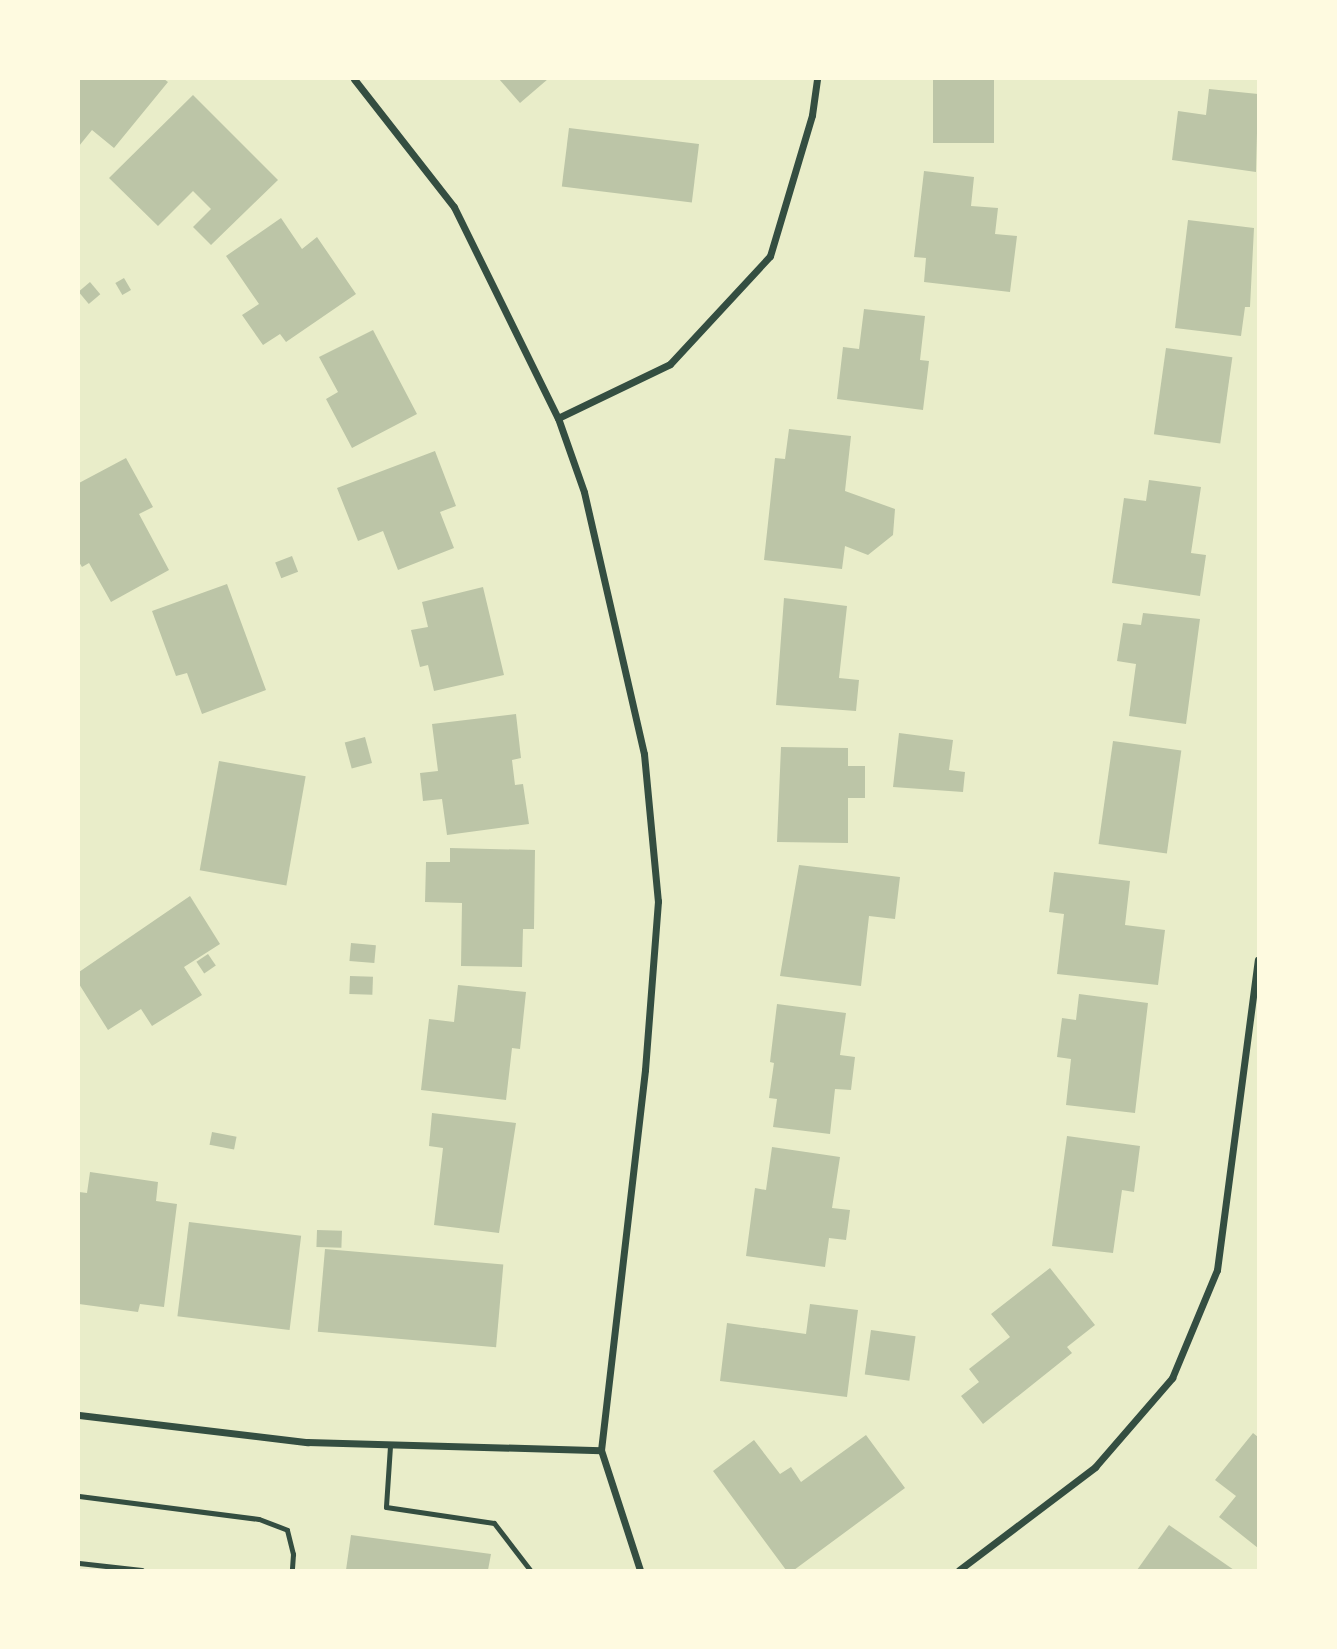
<!DOCTYPE html>
<html>
<head>
<meta charset="utf-8">
<style>
  body { margin:0 }
  #map { position:relative; width:1337px; height:1649px; overflow:hidden; background:#e9edc9; font-family:Lato,sans-serif }
  div>[style] { position:absolute }
  .building>* { inset:0; background:#bcc5a7; transform-origin:0 0 }
  .service>* { height:5px; margin:-2.5px; padding:0 2.5px; transform-origin:2.5px; border-radius:2.5px; background:#344e41 }
  .minor>* { height:7px; margin:-3.5px; padding:0 3.5px; transform-origin:3.5px; border-radius:3.5px; background:#344e41 }
  span { translate:-50% -50%; white-space:nowrap; text-align:center; line-height:1.15; -webkit-text-stroke:7px #fefae0; paint-order:stroke }
  .frame { position:absolute; inset:0; border:80px solid #fefae0; pointer-events:none }
</style>
</head>
<body>
<div id="map">
  <div class="building">
    <i style="clip-path:polygon(79px 79px,164px 79px,168px 82px,114px 148px,92px 130px,79px 146px)"></i>
    <i style="clip-path:polygon(499px 79px,548px 79px,520px 103px)"></i>
    <i style="left:933px;top:79px;width:61px;height:64px"></i>
    <i style="clip-path:polygon(1209px 89px,1258px 94px,1256px 172px,1172px 160px,1178px 111px,1206px 115px)"></i>
    <i style="clip-path:polygon(193px 95px,278px 180px,211px 245px,193px 227px,211px 209px,193px 191px,158px 226px,109px 178px)"></i>
    <i style="left:569px;top:128px;width:131px;height:59px;rotate:7deg"></i>
    <i style="clip-path:polygon(924px 171px,974px 177px,971px 206px,998px 208px,995px 234px,1017px 236px,1010px 292px,924px 282px,926px 258px,914px 257px)"></i>
    <i style="clip-path:polygon(281px 218px,302px 249px,317px 237px,356px 294px,286px 342px,280px 334px,263px 345px,242px 315px,259px 304px,226px 256px)"></i>
    <i style="clip-path:polygon(1188px 220px,1254px 228px,1250px 307px,1245px 307px,1241px 336px,1175px 328px)"></i>
    <i style="left:124px;top:278px;width:14px;height:10px;rotate:60deg"></i>
    <i style="left:90px;top:282px;width:16px;height:15px;rotate:50deg"></i>
    <i style="clip-path:polygon(864px 309px,925px 316px,920px 360px,929px 361px,923px 410px,837px 399px,843px 347px,859px 349px)"></i>
    <i style="clip-path:polygon(373px 330px,417px 414px,352px 448px,326px 399px,338px 392px,319px 357px)"></i>
    <i style="left:1166px;top:348px;width:67px;height:87px;rotate:8deg"></i>
    <i style="clip-path:polygon(789px 429px,851px 436px,845px 491px,895px 509px,893px 535px,868px 555px,845px 546px,842px 569px,764px 560px,775px 458px,785px 459px)"></i>
    <i style="clip-path:polygon(435px 451px,456px 506px,440px 512px,454px 548px,398px 570px,383px 531px,358px 541px,337px 488px)"></i>
    <i style="clip-path:polygon(126px 458px,153px 507px,139px 514px,169px 570px,111px 602px,89px 563px,82px 567px,79px 562px,79px 483px)"></i>
    <i style="clip-path:polygon(1149px 480px,1201px 487px,1191px 553px,1206px 555px,1200px 596px,1112px 583px,1124px 498px,1146px 501px)"></i>
    <i style="left:292px;top:556px;width:17px;height:18px;rotate:69deg"></i>
    <i style="clip-path:polygon(227px 584px,266px 690px,202px 714px,187px 673px,176px 676px,152px 611px)"></i>
    <i style="clip-path:polygon(483px 587px,504px 675px,434px 691px,428px 665px,420px 667px,411px 630px,428px 627px,422px 602px)"></i>
    <i style="clip-path:polygon(784px 598px,847px 606px,839px 678px,859px 680px,856px 711px,776px 705px)"></i>
    <i style="clip-path:polygon(1143px 613px,1200px 619px,1186px 724px,1129px 716px,1136px 664px,1117px 661px,1123px 623px,1141px 625px)"></i>
    <i style="clip-path:polygon(516px 714px,521px 758px,512px 760px,515px 785px,523px 784px,529px 824px,447px 835px,442px 799px,423px 801px,420px 773px,438px 771px,432px 724px)"></i>
    <i style="clip-path:polygon(899px 733px,953px 740px,949px 770px,965px 772px,963px 792px,893px 787px)"></i>
    <i style="left:365px;top:737px;width:27px;height:21px;rotate:75deg"></i>
    <i style="left:1113px;top:741px;width:69px;height:104px;rotate:8deg"></i>
    <i style="clip-path:polygon(781px 747px,848px 748px,848px 766px,865px 766px,865px 798px,848px 798px,848px 843px,777px 842px)"></i>
    <i style="left:219px;top:761px;width:88px;height:111px;rotate:10deg"></i>
    <i style="clip-path:polygon(450px 848px,535px 850px,534px 929px,523px 929px,522px 967px,461px 966px,462px 903px,425px 902px,426px 862px,450px 862px)"></i>
    <i style="clip-path:polygon(799px 865px,900px 877px,895px 919px,869px 916px,861px 986px,780px 976px)"></i>
    <i style="clip-path:polygon(1054px 872px,1130px 881px,1125px 925px,1165px 930px,1158px 985px,1057px 974px,1064px 914px,1049px 912px)"></i>
    <i style="clip-path:polygon(190px 896px,220px 944px,184px 967px,202px 995px,152px 1026px,141px 1009px,108px 1030px,79px 984px,79px 972px)"></i>
    <i style="left:351px;top:943px;width:25px;height:18px;rotate:5deg"></i>
    <i style="left:208px;top:954px;width:14px;height:14px;rotate:56deg"></i>
    <i style="left:350px;top:976px;width:23px;height:18px;rotate:2deg"></i>
    <i style="clip-path:polygon(458px 985px,526px 992px,520px 1049px,512px 1048px,506px 1100px,421px 1090px,429px 1019px,454px 1022px)"></i>
    <i style="clip-path:polygon(1079px 994px,1148px 1003px,1135px 1113px,1066px 1105px,1071px 1059px,1057px 1057px,1062px 1018px,1076px 1020px)"></i>
    <i style="clip-path:polygon(777px 1004px,846px 1013px,840px 1055px,855px 1057px,851px 1090px,835px 1089px,830px 1134px,773px 1127px,777px 1099px,769px 1098px,774px 1063px,770px 1062px)"></i>
    <i style="clip-path:polygon(432px 1113px,516px 1123px,499px 1233px,434px 1225px,443px 1148px,429px 1146px)"></i>
    <i style="left:212px;top:1132px;width:25px;height:13px;rotate:11deg"></i>
    <i style="clip-path:polygon(1067px 1136px,1140px 1146px,1134px 1192px,1122px 1190px,1113px 1253px,1052px 1246px)"></i>
    <i style="clip-path:polygon(772px 1147px,840px 1157px,832px 1208px,850px 1210px,846px 1240px,829px 1238px,825px 1267px,746px 1256px,755px 1188px,766px 1190px)"></i>
    <i style="clip-path:polygon(90px 1172px,158px 1182px,156px 1201px,177px 1204px,164px 1307px,140px 1304px,138px 1312px,79px 1304px,79px 1192px,87px 1193px)"></i>
    <i style="left:189px;top:1222px;width:113px;height:95px;rotate:7deg"></i>
    <i style="left:317px;top:1230px;width:25px;height:17px;rotate:2deg"></i>
    <i style="left:325px;top:1249px;width:179px;height:83px;rotate:5deg"></i>
    <i style="clip-path:polygon(1050px 1268px,1095px 1325px,1067px 1347px,1072px 1353px,983px 1424px,961px 1396px,979px 1382px,969px 1369px,1010px 1337px,991px 1314px)"></i>
    <i style="clip-path:polygon(810px 1304px,858px 1310px,847px 1397px,720px 1381px,727px 1323px,806px 1334px)"></i>
    <i style="left:871px;top:1330px;width:45px;height:45px;rotate:8deg"></i>
    <i style="clip-path:polygon(1253px 1433px,1258px 1437px,1258px 1548px,1219px 1517px,1236px 1496px,1215px 1480px)"></i>
    <i style="clip-path:polygon(866px 1435px,905px 1488px,794px 1570px,786px 1570px,713px 1471px,754px 1440px,780px 1474px,791px 1467px,801px 1482px)"></i>
    <i style="clip-path:polygon(1169px 1525px,1234px 1570px,1137px 1570px)"></i>
    <i style="clip-path:polygon(351px 1535px,491px 1554px,488px 1570px,346px 1570px)"></i>
  </div>
  <div class="service">
    <i style="left:390px;top:1446px;width:61px;rotate:93.8deg"></i>
    <i style="left:386px;top:1507px;width:109px;rotate:8.4deg"></i>
    <i style="left:494px;top:1523px;width:59px;rotate:52.5deg"></i>
    <i style="left:79px;top:1496px;width:181px;rotate:7.3deg"></i>
    <i style="left:259px;top:1519px;width:30px;rotate:21deg"></i>
    <i style="left:287px;top:1530px;width:25px;rotate:76deg"></i>
    <i style="left:293px;top:1554px;width:16px;rotate:94deg"></i>
    <i style="left:79px;top:1563px;width:63px;rotate:6.3deg"></i>
  </div>
  <div class="minor">
    <i style="left:354px;top:79px;width:162px;rotate:52deg"></i>
    <i style="left:454px;top:207px;width:235px;rotate:63.8deg"></i>
    <i style="left:558px;top:418px;width:78px;rotate:70.6deg"></i>
    <i style="left:584px;top:492px;width:269px;rotate:77.1deg"></i>
    <i style="left:644px;top:754px;width:148px;rotate:84.6deg"></i>
    <i style="left:658px;top:901px;width:169px;rotate:94.4deg"></i>
    <i style="left:645px;top:1070px;width:383px;rotate:96.6deg"></i>
    <i style="left:601px;top:1450px;width:126px;rotate:72deg"></i>
    <i style="left:558px;top:418px;width:124px;rotate:-25.7deg"></i>
    <i style="left:670px;top:364px;width:147px;rotate:-47.2deg"></i>
    <i style="left:770px;top:256px;width:147px;rotate:-73.4deg"></i>
    <i style="left:812px;top:115px;width:36px;rotate:-82deg"></i>
    <i style="left:79px;top:1415px;width:230px;rotate:6.8deg"></i>
    <i style="left:307px;top:1442px;width:294px;rotate:1.6deg"></i>
    <i style="left:959px;top:1570px;width:171px;rotate:-37.1deg"></i>
    <i style="left:1095px;top:1467px;width:118px;rotate:-49.1deg"></i>
    <i style="left:1172px;top:1378px;width:117px;rotate:-67.4deg"></i>
    <i style="left:1217px;top:1270px;width:313px;rotate:-82.5deg"></i>
  </div>
  <div class="frame"></div>
</div>
</body>
</html>
